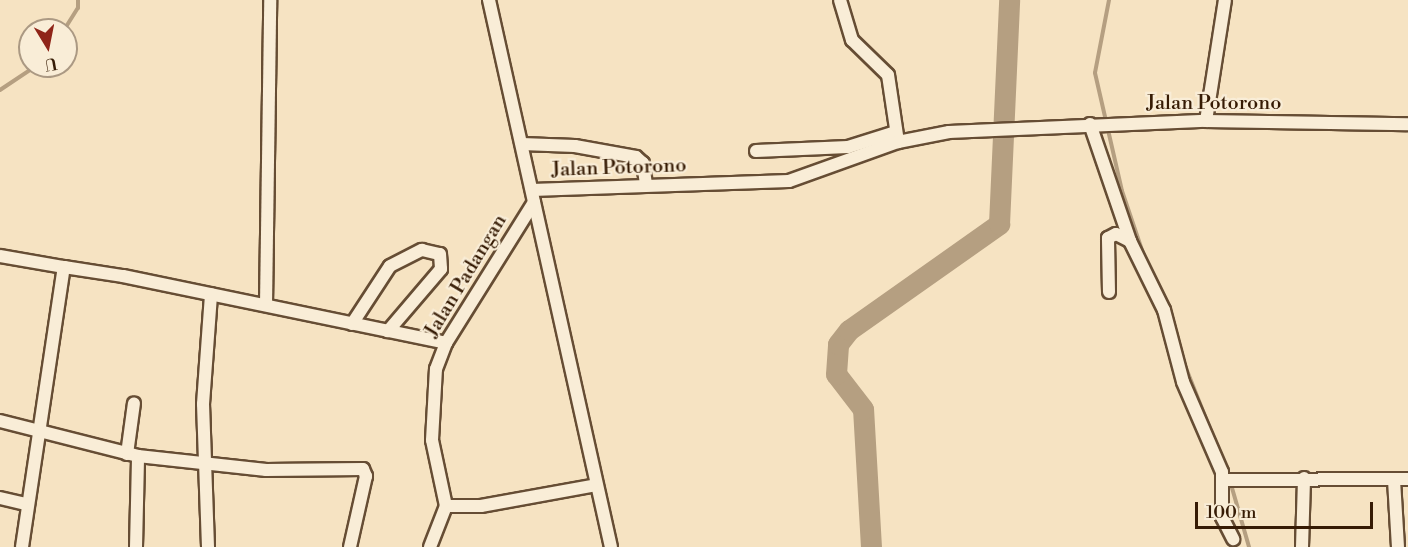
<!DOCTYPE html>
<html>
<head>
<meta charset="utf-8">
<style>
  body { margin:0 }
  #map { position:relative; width:1408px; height:547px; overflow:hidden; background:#f6e3c2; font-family:"Libre Bodoni",serif }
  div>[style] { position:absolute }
  .stream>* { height:4px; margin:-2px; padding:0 2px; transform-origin:2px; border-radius:2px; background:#b59f81 }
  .river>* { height:21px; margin:-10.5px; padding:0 10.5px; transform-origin:10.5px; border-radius:10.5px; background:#b59f81 }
  .roads { filter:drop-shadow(2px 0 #664d34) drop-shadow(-2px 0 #664d34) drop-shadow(0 2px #664d34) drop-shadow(0 -2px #664d34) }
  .minor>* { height:12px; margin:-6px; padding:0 6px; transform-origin:6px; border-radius:6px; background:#f9edd7 }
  span { translate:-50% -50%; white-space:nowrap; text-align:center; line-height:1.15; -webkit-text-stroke:4.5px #f9edd7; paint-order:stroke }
  .street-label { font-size:20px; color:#361b04 }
  .north { position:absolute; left:18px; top:18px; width:60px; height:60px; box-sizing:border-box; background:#f9edd7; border:2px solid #ab9983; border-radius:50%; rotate:170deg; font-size:16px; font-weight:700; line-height:24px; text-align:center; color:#361b04 }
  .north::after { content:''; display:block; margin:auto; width:21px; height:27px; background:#8f2418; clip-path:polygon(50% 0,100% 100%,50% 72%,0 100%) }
  .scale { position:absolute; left:1195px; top:502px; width:178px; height:27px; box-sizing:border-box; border:3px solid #361b04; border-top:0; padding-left:8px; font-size:18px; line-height:21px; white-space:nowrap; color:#361b04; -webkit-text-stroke:4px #f9edd7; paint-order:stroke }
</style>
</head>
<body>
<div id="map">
  <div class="stream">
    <i style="left:1109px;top:0;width:74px;rotate:100.9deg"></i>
    <i style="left:1095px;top:73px;width:121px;rotate:77.1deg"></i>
    <i style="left:1122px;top:191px;width:69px;rotate:71.3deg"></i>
    <i style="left:64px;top:30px;width:26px;rotate:-58deg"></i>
    <i style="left:78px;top:8px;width:8px;rotate:-90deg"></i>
    <i style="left:0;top:90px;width:43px;rotate:-33.7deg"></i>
    <i style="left:1182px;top:358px;width:98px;rotate:68.4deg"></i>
    <i style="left:1230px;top:481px;width:69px;rotate:73.9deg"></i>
  </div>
  <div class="river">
    <i style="left:871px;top:547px;width:138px;rotate:-93.3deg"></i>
    <i style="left:863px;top:409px;width:44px;rotate:-127.6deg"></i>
    <i style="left:836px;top:374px;width:30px;rotate:-86deg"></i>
    <i style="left:838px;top:344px;width:18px;rotate:-52deg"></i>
    <i style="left:849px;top:330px;width:184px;rotate:-35.2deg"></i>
    <i style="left:999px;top:224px;width:224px;rotate:-87.4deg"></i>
  </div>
  <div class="roads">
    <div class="minor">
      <i style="left:489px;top:0;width:560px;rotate:77.43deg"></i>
      <i style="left:840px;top:0;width:42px;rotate:73.3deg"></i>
      <i style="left:852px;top:40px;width:50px;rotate:44.2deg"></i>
      <i style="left:888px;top:75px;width:68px;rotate:81.5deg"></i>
      <i style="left:1206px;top:121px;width:122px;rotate:-81.1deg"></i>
      <i style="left:1090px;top:124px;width:124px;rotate:71.1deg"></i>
      <i style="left:1130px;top:241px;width:77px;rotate:63.8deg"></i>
      <i style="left:1164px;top:310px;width:74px;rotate:75.2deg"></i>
      <i style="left:1183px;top:382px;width:98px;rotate:66.6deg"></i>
      <i style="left:1222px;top:472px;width:45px;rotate:90deg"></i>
      <i style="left:1222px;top:517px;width:25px;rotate:63deg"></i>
      <i style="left:522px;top:144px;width:53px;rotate:2.2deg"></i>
      <i style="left:575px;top:146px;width:62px;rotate:10.2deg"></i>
      <i style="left:636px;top:157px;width:9px;rotate:41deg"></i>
      <i style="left:643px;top:163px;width:22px;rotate:82deg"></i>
      <i style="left:756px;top:151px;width:92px;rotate:-2.5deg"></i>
      <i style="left:848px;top:147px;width:50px;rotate:-17.4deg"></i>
      <i style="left:532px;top:190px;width:257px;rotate:-2deg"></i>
      <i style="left:789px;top:181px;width:116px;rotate:-19.7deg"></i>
      <i style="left:898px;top:142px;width:52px;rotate:-11.1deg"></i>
      <i style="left:949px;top:132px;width:257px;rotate:-2.5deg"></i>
      <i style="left:1206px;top:121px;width:202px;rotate:0.9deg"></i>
      <i style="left:0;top:256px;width:65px;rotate:9.8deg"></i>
      <i style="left:1109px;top:292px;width:54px;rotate:-91.1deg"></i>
      <i style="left:1108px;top:238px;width:9px;rotate:-27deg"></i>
      <i style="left:1116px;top:234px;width:16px;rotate:27deg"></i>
      <i style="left:266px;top:305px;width:305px;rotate:-89.2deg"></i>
      <i style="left:352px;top:324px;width:69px;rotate:-56.8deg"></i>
      <i style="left:390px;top:266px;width:36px;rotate:-27deg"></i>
      <i style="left:422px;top:250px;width:18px;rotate:13deg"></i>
      <i style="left:440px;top:254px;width:15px;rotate:86deg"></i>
      <i style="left:441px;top:269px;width:82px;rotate:130.5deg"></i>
      <i style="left:0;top:421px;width:142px;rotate:14.2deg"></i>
      <i style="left:138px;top:456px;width:129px;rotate:6.2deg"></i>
      <i style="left:266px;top:470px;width:97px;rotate:-0.6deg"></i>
      <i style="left:363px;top:469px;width:8px;rotate:67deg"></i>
      <i style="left:366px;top:476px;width:73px;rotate:102.7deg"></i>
      <i style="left:127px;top:454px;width:51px;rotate:-82.2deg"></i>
      <i style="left:1223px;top:480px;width:185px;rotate:-0.3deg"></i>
      <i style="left:1394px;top:480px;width:67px;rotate:86.6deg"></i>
      <i style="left:0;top:498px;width:28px;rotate:13deg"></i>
      <i style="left:446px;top:506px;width:35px"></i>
      <i style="left:481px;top:506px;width:117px;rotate:-10.3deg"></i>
      <i style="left:22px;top:547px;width:283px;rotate:-81.5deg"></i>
      <i style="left:64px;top:267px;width:60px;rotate:8.7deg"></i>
      <i style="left:123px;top:276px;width:330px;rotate:11.7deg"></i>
      <i style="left:136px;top:547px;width:91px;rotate:-88.7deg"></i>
      <i style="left:208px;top:547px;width:143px;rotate:-92deg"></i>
      <i style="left:203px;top:404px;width:110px;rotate:-85.8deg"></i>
      <i style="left:430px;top:547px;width:44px;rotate:-68.7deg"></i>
      <i style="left:446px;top:506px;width:67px;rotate:-102deg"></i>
      <i style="left:432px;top:440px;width:71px;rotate:-86.8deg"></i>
      <i style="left:436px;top:369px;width:28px;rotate:-69deg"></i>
      <i style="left:446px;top:343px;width:166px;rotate:-58deg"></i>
      <i style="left:1302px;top:547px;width:69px;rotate:-88.3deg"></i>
    </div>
  </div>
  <div class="street-label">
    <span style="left:1214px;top:103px">Jalan Potorono</span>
    <span style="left:619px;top:168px;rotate:-2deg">Jalan Potorono</span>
    <span style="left:466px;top:276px;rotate:-59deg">Jalan Padangan</span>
  </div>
  <div class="north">U</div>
  <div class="scale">100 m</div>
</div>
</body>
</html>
